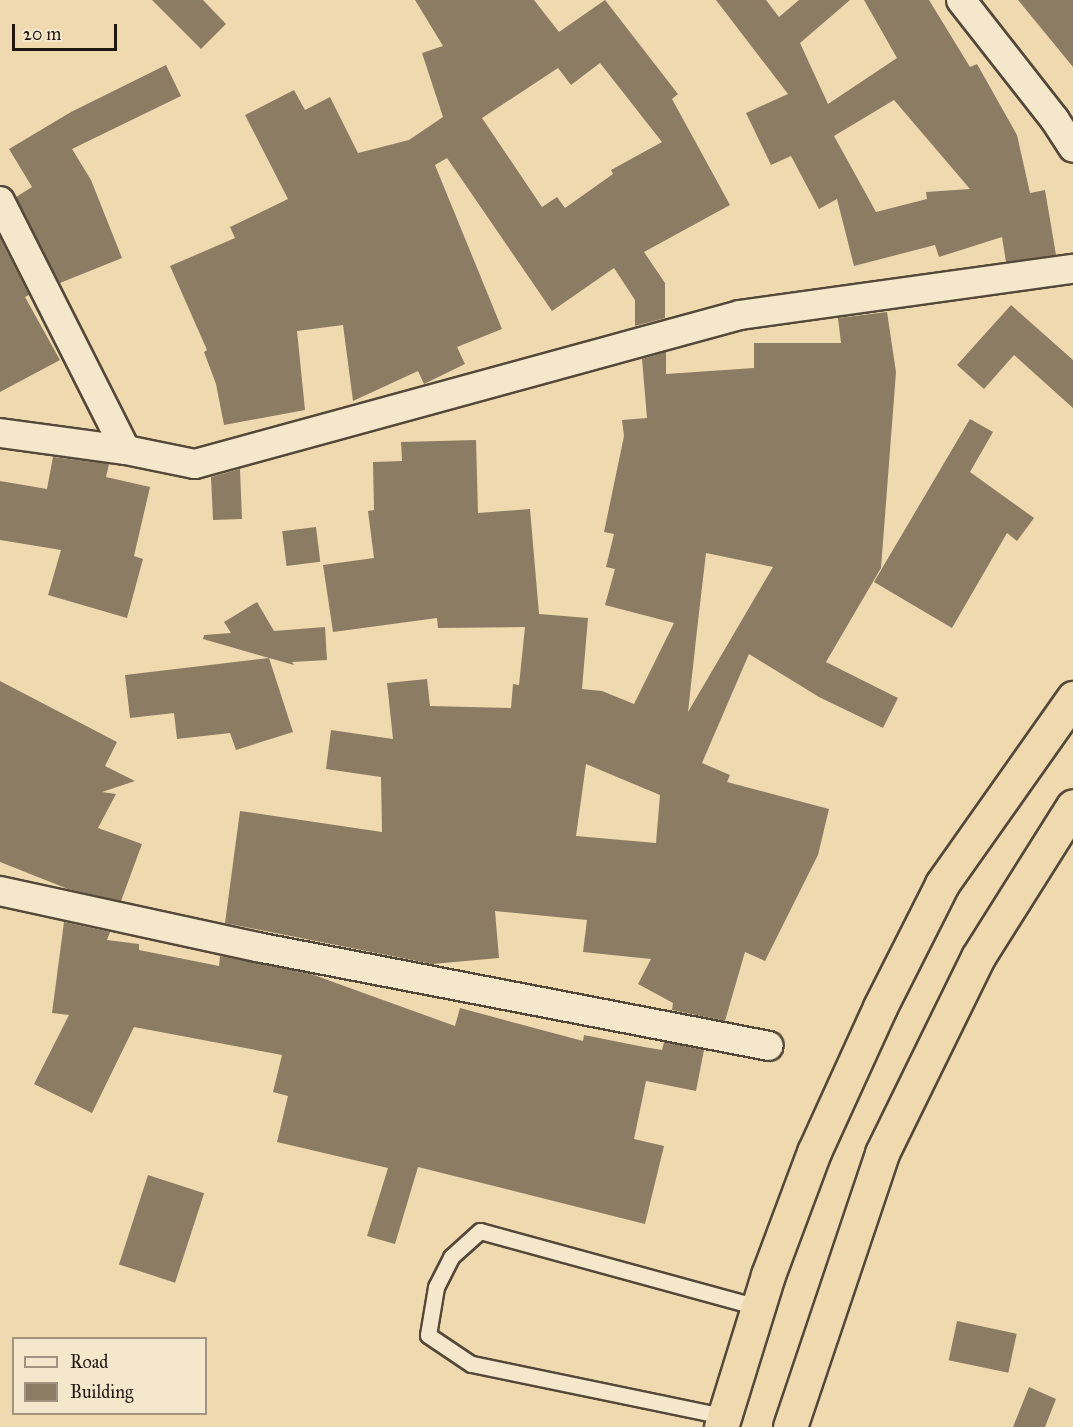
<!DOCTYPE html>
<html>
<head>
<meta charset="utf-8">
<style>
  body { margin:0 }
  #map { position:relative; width:1073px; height:1427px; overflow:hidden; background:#efdab0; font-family:"IM FELL Great Primer",serif }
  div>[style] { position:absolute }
  .building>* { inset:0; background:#8c7c64; transform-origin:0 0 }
  .roads { filter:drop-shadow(2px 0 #544839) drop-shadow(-2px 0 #544839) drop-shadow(0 2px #544839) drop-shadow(0 -2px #544839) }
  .service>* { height:15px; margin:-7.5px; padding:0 7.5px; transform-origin:7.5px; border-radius:7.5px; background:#f5e7cc }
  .minor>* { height:28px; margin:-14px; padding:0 14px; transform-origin:14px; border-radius:14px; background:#f5e7cc }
  .trunk>* { height:33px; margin:-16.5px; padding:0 16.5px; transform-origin:16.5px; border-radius:16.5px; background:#efdab0 }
  span { translate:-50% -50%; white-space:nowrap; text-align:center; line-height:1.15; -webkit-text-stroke:4.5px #f5e7cc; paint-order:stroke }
  .legend { position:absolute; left:12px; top:1337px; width:195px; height:78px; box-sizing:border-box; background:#f5e7cc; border:2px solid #a09481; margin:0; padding:8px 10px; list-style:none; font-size:18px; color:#211711 }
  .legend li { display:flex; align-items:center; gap:12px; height:30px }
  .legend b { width:30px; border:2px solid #a09481 }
  .scale { position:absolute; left:12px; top:24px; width:105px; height:27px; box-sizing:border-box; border:3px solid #211711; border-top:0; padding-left:8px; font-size:18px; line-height:21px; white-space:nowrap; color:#211711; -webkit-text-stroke:4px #f5e7cc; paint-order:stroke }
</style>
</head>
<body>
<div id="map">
  <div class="building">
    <i style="clip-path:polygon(152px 0,203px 0,226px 24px,201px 49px)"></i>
    <i style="clip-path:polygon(evenodd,415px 0,534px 0,559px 32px,605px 0,678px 94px,672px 99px,730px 205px,644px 252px,665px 283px,665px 318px,635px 326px,635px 300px,614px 268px,552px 311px,447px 158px,435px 165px,502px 329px,457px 347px,465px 364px,424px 384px,418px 371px,353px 401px,343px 325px,297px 331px,305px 410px,224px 425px,216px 384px,204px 352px,207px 350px,170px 266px,235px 238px,230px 227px,288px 199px,245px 115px,294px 90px,305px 110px,330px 97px,358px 153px,409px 140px,443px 117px,422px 53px,443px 46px,415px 0,600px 63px,662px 142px,611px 170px,613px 174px,565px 208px,557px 197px,542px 207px,482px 118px,558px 68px,571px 85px,600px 63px)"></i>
    <i style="clip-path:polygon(evenodd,716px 0,766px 0,779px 17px,799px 0,850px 0,800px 43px,828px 104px,897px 58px,864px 0,929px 0,970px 67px,977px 64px,1017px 135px,1030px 193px,1045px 190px,1056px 255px,1006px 262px,1002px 237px,939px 257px,935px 245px,854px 266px,837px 199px,819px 209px,791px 156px,771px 165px,746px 113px,788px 94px,716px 0,894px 100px,970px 189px,926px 192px,927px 199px,876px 212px,834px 136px,894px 100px)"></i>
    <i style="clip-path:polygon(1018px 0,1073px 0,1073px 67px)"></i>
    <i style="clip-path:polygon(166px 65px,181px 96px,72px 149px,91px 180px,122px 258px,60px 283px,16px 197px,32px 187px,9px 149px,71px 112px)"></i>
    <i style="clip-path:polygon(0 238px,29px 295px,25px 297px,60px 360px,0 392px)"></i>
    <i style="clip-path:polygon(1011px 305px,1073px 360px,1073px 408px,1014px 355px,984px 389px,957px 365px)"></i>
    <i style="clip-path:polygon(evenodd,887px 312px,896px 372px,881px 568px,826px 662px,898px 698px,883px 728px,819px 697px,749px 654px,702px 763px,730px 775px,727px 782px,829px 809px,818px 855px,765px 961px,745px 952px,725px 1021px,672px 1010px,673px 1003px,638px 984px,651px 959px,583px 952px,587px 920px,495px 911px,499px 958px,432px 964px,225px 923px,240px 811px,382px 832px,381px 777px,326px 769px,331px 730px,393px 739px,387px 683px,427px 679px,430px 706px,511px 708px,513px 684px,519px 685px,525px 627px,438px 628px,437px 618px,333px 632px,323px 565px,374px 558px,368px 511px,374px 510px,373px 462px,402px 461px,401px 442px,476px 440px,478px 513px,530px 509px,539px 614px,588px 618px,582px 689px,602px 691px,634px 704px,674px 623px,605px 605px,615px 569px,606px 567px,614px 534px,604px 532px,624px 436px,622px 420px,647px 418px,642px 359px,666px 352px,666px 374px,754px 368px,754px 343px,841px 343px,838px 318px,887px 312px,706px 553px,773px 567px,688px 712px,697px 630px,706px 553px,887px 312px,586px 764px,660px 795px,656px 843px,576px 836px,586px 764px)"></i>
    <i style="clip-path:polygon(970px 419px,993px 432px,970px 472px,1034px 518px,1017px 541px,1007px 533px,952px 628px,874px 582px)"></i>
    <i style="clip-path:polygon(53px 457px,109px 464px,106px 477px,150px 487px,134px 556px,143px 559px,127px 618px,48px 595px,61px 550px,0 540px,0 481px,47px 489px)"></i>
    <i style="clip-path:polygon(240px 469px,242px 519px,213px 520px,211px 477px)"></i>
    <i style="left:316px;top:527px;width:35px;height:34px;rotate:83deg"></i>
    <i style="clip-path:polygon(257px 602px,274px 631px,325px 627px,327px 660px,292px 662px,294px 665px,269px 658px,293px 732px,236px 750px,230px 733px,177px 739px,174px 713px,130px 718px,125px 675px,269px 658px,203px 639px,204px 635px,231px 633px,224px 622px)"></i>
    <i style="clip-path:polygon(0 681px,117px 742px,105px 766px,135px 781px,102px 792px,116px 794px,98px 828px,142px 844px,121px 901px,68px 889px,0 862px)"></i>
    <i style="clip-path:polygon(64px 922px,110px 932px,107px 940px,139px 944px,139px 950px,219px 966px,220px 956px,311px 974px,455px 1026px,460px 1008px,583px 1041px,584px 1035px,644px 1047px,662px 1050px,664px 1042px,704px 1050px,696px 1091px,646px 1081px,634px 1139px,664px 1146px,645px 1224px,418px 1167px,395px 1244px,367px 1236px,388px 1168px,277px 1142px,288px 1096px,273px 1092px,282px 1055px,134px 1027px,92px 1113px,34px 1084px,69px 1015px,52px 1013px)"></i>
    <i style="left:148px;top:1175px;width:59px;height:94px;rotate:18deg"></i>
    <i style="left:957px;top:1321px;width:61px;height:40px;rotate:12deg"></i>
    <i style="clip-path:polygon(1029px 1387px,1056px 1399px,1045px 1427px,1013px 1427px)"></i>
  </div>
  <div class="roads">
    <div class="service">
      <i style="left:723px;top:1416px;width:257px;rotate:-168.3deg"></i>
      <i style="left:471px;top:1364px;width:52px;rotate:-146deg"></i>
      <i style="left:428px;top:1335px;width:49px;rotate:-80.5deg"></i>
      <i style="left:436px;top:1287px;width:34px;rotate:-63deg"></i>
      <i style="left:451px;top:1257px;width:39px;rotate:-42deg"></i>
      <i style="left:480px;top:1231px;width:288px;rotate:15.3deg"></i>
    </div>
    <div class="minor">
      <i style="left:961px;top:0;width:152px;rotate:51.9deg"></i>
      <i style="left:1055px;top:120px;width:33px;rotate:57deg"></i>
      <i style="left:0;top:201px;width:279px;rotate:63.2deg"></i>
      <i style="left:0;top:433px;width:127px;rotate:7.7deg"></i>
      <i style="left:126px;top:450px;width:70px;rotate:11.5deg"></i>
      <i style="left:195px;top:464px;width:565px;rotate:-15.29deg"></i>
      <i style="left:740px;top:315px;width:336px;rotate:-7.9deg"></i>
      <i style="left:0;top:891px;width:263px;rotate:12.3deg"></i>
      <i style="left:257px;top:947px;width:521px;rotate:10.94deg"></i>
    </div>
    <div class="trunk">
      <i style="left:721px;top:1427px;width:159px;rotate:-72.8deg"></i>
      <i style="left:768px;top:1275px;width:131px;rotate:-69.5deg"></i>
      <i style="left:814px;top:1152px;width:159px;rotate:-65.5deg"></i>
      <i style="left:880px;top:1007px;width:138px;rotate:-63.2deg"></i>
      <i style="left:942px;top:884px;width:228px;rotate:-54.8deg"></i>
      <i style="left:790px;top:1427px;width:289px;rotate:-71.4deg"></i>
      <i style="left:882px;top:1153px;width:218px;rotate:-63.9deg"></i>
      <i style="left:978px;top:957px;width:178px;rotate:-57.8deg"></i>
    </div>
  </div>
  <ul class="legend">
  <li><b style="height:8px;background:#f5e7cc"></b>Road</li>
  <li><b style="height:16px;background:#8c7c64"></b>Building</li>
  </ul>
  <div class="scale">20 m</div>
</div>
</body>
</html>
